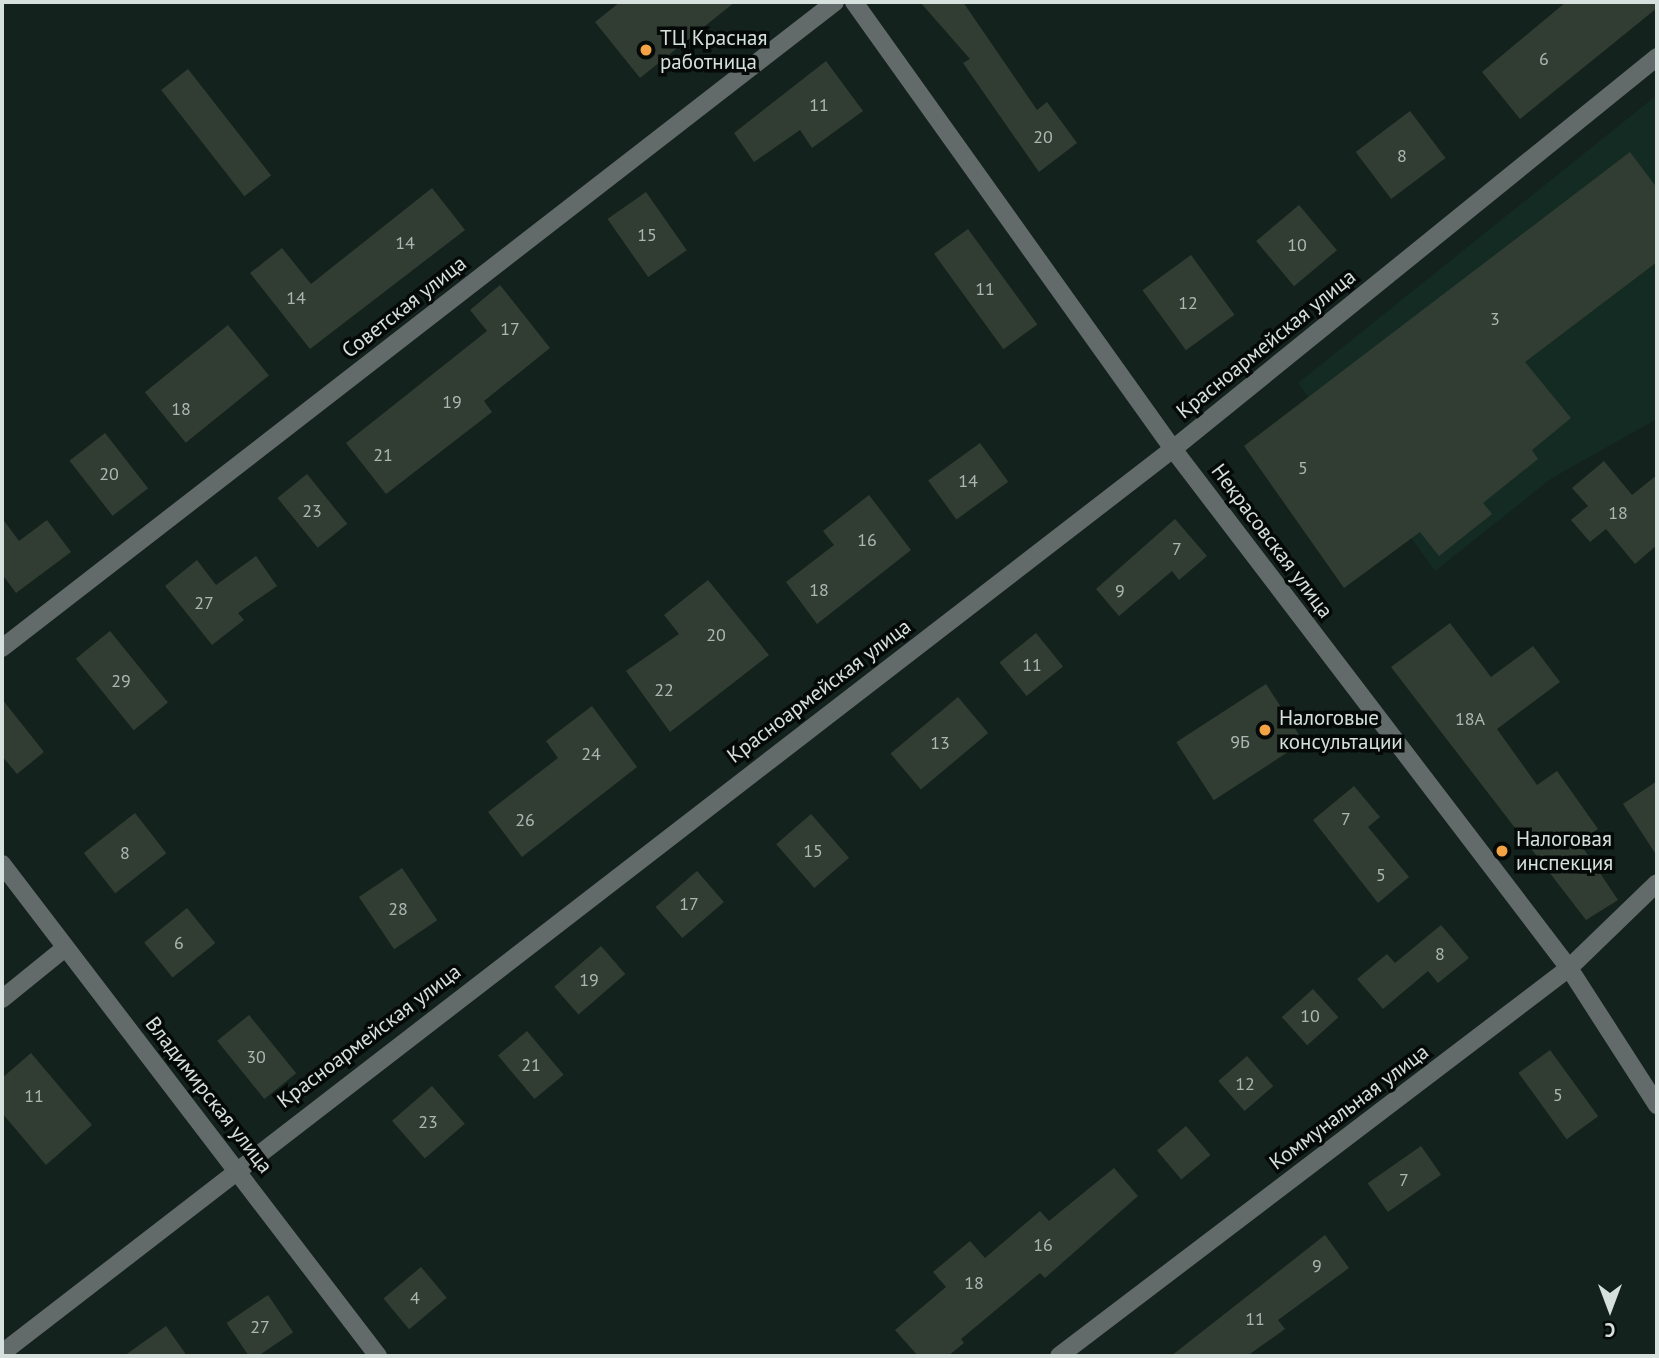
<!DOCTYPE html>
<html>
<head>
<meta charset="utf-8">
<style>
  body { margin:0 }
  #map { position:relative; width:1659px; height:1358px; overflow:hidden; background:#13221d; font-family:"PT Sans",sans-serif }
  div>[style] { position:absolute }
  .built>* { inset:0; background:#142b24 }
  .building>* { inset:0; background:#313d33; transform-origin:0 0 }
  .minor>* { height:18px; margin:-9px; padding:0 9px; transform-origin:9px; border-radius:9px; background:#636b6a }
  .dots>* { width:19px; height:19px; translate:-50% -50%; box-sizing:border-box; border:4px solid #050a08; border-radius:50% }
  span { translate:-50% -50%; white-space:nowrap; text-align:center; line-height:1.15; -webkit-text-stroke:7px #050a08; paint-order:stroke }
  .number-label { font-size:18px; color:#adb7b2 }
  .number-label span { -webkit-text-stroke-width:0 }
  .poi-label { font-size:21px; color:#d6e0dc }
  .left { translate:0 -50%; text-align:left }
  .street-label { font-size:21px; color:#d6e0dc }
  .frame { position:absolute; inset:0; border:4px solid #d6e0dc; pointer-events:none }
  .north { position:absolute; left:1575px; top:1274px; width:70px; height:70px; -webkit-text-stroke:5px #050a08; paint-order:stroke; rotate:180deg; font-size:19px; font-weight:700; line-height:28px; text-align:center; color:#d6e0dc }
  .north::after { content:''; display:block; margin:auto; width:24px; height:32px; background:#d6e0dc; clip-path:polygon(50% 0,100% 100%,50% 72%,0 100%) }
</style>
</head>
<body>
<div id="map">
  <div class="built">
    <i style="clip-path:polygon(1657px 95px,1657px 419px,1552px 478px,1435px 571px,1298px 383px)"></i>
  </div>
  <div class="building">
    <i style="clip-path:polygon(620px 2px,735px 2px,640px 78px,595px 22px)"></i>
    <i style="clip-path:polygon(920px 2px,963px 2px,1037px 110px,1047px 102px,1077px 143px,1039px 172px,963px 63px,970px 59px)"></i>
    <i style="clip-path:polygon(1566px 2px,1657px 2px,1657px 8px,1520px 119px,1482px 72px)"></i>
    <i style="clip-path:polygon(826px 61px,863px 111px,812px 148px,800px 130px,754px 162px,734px 133px)"></i>
    <i style="left:188px;top:69px;width:135px;height:34px;rotate:52deg"></i>
    <i style="left:1410px;top:111px;width:59px;height:68px;rotate:53deg"></i>
    <i style="clip-path:polygon(1630px 152px,1657px 188px,1657px 262px,1525px 362px,1571px 418px,1532px 450px,1538px 459px,1483px 503px,1492px 514px,1439px 556px,1420px 532px,1344px 588px,1244px 446px)"></i>
    <i style="clip-path:polygon(432px 188px,465px 230px,310px 349px,250px 273px,282px 248px,311px 284px)"></i>
    <i style="left:646px;top:192px;width:71px;height:47px;rotate:55deg"></i>
    <i style="left:1299px;top:205px;width:59px;height:56px;rotate:50deg"></i>
    <i style="left:968px;top:229px;width:118px;height:42px;rotate:54deg"></i>
    <i style="left:1191px;top:255px;width:74px;height:60px;rotate:54deg"></i>
    <i style="clip-path:polygon(500px 285px,550px 348px,484px 401px,492px 412px,386px 494px,346px 443px,487px 331px,470px 310px)"></i>
    <i style="left:228px;top:325px;width:65px;height:107px;rotate:51deg"></i>
    <i style="left:105px;top:433px;width:70px;height:45px;rotate:52deg"></i>
    <i style="left:980px;top:443px;width:48px;height:64px;rotate:54deg"></i>
    <i style="clip-path:polygon(1604px 461px,1632px 495px,1657px 475px,1657px 545px,1635px 564px,1606px 529px,1590px 542px,1571px 520px,1588px 506px,1572px 488px)"></i>
    <i style="left:307px;top:474px;width:64px;height:38px;rotate:51deg"></i>
    <i style="clip-path:polygon(869px 495px,911px 550px,817px 624px,786px 582px,834px 545px,823px 531px)"></i>
    <i style="clip-path:polygon(2px 518px,19px 541px,47px 520px,71px 552px,16px 593px,2px 574px)"></i>
    <i style="clip-path:polygon(1175px 519px,1207px 556px,1179px 580px,1172px 571px,1119px 616px,1096px 589px)"></i>
    <i style="clip-path:polygon(256px 556px,277px 586px,238px 613px,244px 620px,212px 645px,165px 586px,197px 560px,216px 585px)"></i>
    <i style="clip-path:polygon(708px 580px,769px 655px,670px 732px,626px 671px,679px 634px,664px 615px)"></i>
    <i style="clip-path:polygon(1450px 623px,1491px 677px,1533px 646px,1560px 682px,1497px 729px,1537px 785px,1557px 771px,1598px 829px,1579px 842px,1618px 900px,1586px 920px,1391px 667px)"></i>
    <i style="left:110px;top:631px;width:92px;height:44px;rotate:51deg"></i>
    <i style="left:1036px;top:633px;width:43px;height:47px;rotate:51deg"></i>
    <i style="left:1266px;top:684px;width:69px;height:107px;rotate:57deg"></i>
    <i style="left:958px;top:697px;width:47px;height:88px;rotate:50deg"></i>
    <i style="clip-path:polygon(2px 699px,44px 752px,17px 774px,2px 756px)"></i>
    <i style="clip-path:polygon(592px 706px,637px 767px,522px 857px,488px 812px,558px 758px,546px 741px)"></i>
    <i style="clip-path:polygon(1657px 781px,1657px 856px,1623px 804px)"></i>
    <i style="clip-path:polygon(1354px 786px,1380px 817px,1368px 827px,1409px 877px,1378px 903px,1313px 820px)"></i>
    <i style="left:135px;top:813px;width:51px;height:65px;rotate:52deg"></i>
    <i style="left:811px;top:814px;width:58px;height:46px;rotate:49deg"></i>
    <i style="left:402px;top:868px;width:63px;height:52px;rotate:56deg"></i>
    <i style="left:697px;top:871px;width:41px;height:55px;rotate:49deg"></i>
    <i style="left:187px;top:908px;width:45px;height:55px;rotate:51deg"></i>
    <i style="clip-path:polygon(1441px 925px,1469px 958px,1438px 983px,1428px 971px,1383px 1009px,1357px 979px,1387px 954px,1395px 963px)"></i>
    <i style="left:601px;top:946px;width:37px;height:62px;rotate:49deg"></i>
    <i style="left:1313px;top:989px;width:38px;height:42px;rotate:48deg"></i>
    <i style="left:249px;top:1015px;width:75px;height:41px;rotate:51deg"></i>
    <i style="left:527px;top:1031px;width:57px;height:38px;rotate:50deg"></i>
    <i style="left:1550px;top:1050px;width:82px;height:39px;rotate:54deg"></i>
    <i style="clip-path:polygon(31px 1053px,92px 1125px,46px 1165px,2px 1113px,2px 1078px)"></i>
    <i style="left:1247px;top:1056px;width:40px;height:38px;rotate:49deg"></i>
    <i style="left:432px;top:1086px;width:50px;height:53px;rotate:49deg"></i>
    <i style="left:1186px;top:1126px;width:38px;height:38px;rotate:50deg"></i>
    <i style="left:1421px;top:1146px;width:35px;height:65px;rotate:55deg"></i>
    <i style="clip-path:polygon(1114px 1168px,1138px 1196px,1045px 1278px,1040px 1273px,961px 1339px,964px 1343px,948px 1356px,918px 1356px,895px 1330px,946px 1287px,933px 1272px,970px 1241px,985px 1258px,1040px 1211px,1049px 1221px)"></i>
    <i style="clip-path:polygon(1325px 1235px,1349px 1268px,1278px 1320px,1285px 1329px,1247px 1356px,1171px 1356px)"></i>
    <i style="left:421px;top:1267px;width:40px;height:49px;rotate:50deg"></i>
    <i style="left:268px;top:1295px;width:45px;height:50px;rotate:56deg"></i>
    <i style="clip-path:polygon(166px 1326px,187px 1356px,124px 1356px)"></i>
  </div>
  <div class="minor">
    <i style="left:854px;top:2px;width:549px;rotate:54.49deg"></i>
    <i style="left:1173px;top:449px;width:653px;rotate:52.66deg"></i>
    <i style="left:1569px;top:968px;width:163px;rotate:57.3deg"></i>
    <i style="left:2px;top:648px;width:1054px;rotate:-37.79deg"></i>
    <i style="left:2px;top:864px;width:619px;rotate:52.61deg"></i>
    <i style="left:2px;top:999px;width:81px;rotate:-39deg"></i>
    <i style="left:2px;top:1353px;width:1479px;rotate:-37.67deg"></i>
    <i style="left:1173px;top:449px;width:623px;rotate:-39deg"></i>
    <i style="left:1059px;top:1356px;width:641px;rotate:-37.26deg"></i>
    <i style="left:1569px;top:968px;width:122px;rotate:-44deg"></i>
  </div>
  <div class="dots">
    <i style="left:646px;top:50px;background:#f4a344"></i>
    <i style="left:1265px;top:730px;background:#f4a344"></i>
    <i style="left:1502px;top:851px;background:#f4a344"></i>
  </div>
  <div class="number-label">
    <span style="left:1544px;top:59px">6</span>
    <span style="left:819px;top:105px">11</span>
    <span style="left:1043px;top:137px">20</span>
    <span style="left:1402px;top:156px">8</span>
    <span style="left:647px;top:235px">15</span>
    <span style="left:405px;top:243px">14</span>
    <span style="left:1297px;top:245px">10</span>
    <span style="left:985px;top:289px">11</span>
    <span style="left:296px;top:298px">14</span>
    <span style="left:1188px;top:303px">12</span>
    <span style="left:1495px;top:319px">3</span>
    <span style="left:510px;top:329px">17</span>
    <span style="left:452px;top:402px">19</span>
    <span style="left:181px;top:409px">18</span>
    <span style="left:383px;top:455px">21</span>
    <span style="left:1303px;top:468px">5</span>
    <span style="left:109px;top:474px">20</span>
    <span style="left:968px;top:481px">14</span>
    <span style="left:312px;top:511px">23</span>
    <span style="left:1618px;top:513px">18</span>
    <span style="left:867px;top:540px">16</span>
    <span style="left:1177px;top:549px">7</span>
    <span style="left:819px;top:590px">18</span>
    <span style="left:1120px;top:591px">9</span>
    <span style="left:204px;top:603px">27</span>
    <span style="left:716px;top:635px">20</span>
    <span style="left:1032px;top:665px">11</span>
    <span style="left:121px;top:681px">29</span>
    <span style="left:664px;top:690px">22</span>
    <span style="left:1470px;top:719px">18А</span>
    <span style="left:1240px;top:742px">9Б</span>
    <span style="left:940px;top:743px">13</span>
    <span style="left:591px;top:754px">24</span>
    <span style="left:1346px;top:819px">7</span>
    <span style="left:525px;top:820px">26</span>
    <span style="left:813px;top:851px">15</span>
    <span style="left:125px;top:853px">8</span>
    <span style="left:1381px;top:875px">5</span>
    <span style="left:689px;top:904px">17</span>
    <span style="left:398px;top:909px">28</span>
    <span style="left:179px;top:943px">6</span>
    <span style="left:1440px;top:954px">8</span>
    <span style="left:589px;top:980px">19</span>
    <span style="left:1310px;top:1016px">10</span>
    <span style="left:256px;top:1057px">30</span>
    <span style="left:531px;top:1065px">21</span>
    <span style="left:1245px;top:1084px">12</span>
    <span style="left:1558px;top:1095px">5</span>
    <span style="left:34px;top:1096px">11</span>
    <span style="left:428px;top:1122px">23</span>
    <span style="left:1404px;top:1180px">7</span>
    <span style="left:1043px;top:1245px">16</span>
    <span style="left:1317px;top:1266px">9</span>
    <span style="left:974px;top:1283px">18</span>
    <span style="left:415px;top:1298px">4</span>
    <span style="left:1255px;top:1319px">11</span>
    <span style="left:260px;top:1327px">27</span>
  </div>
  <div class="poi-label">
    <span class="left" style="left:660px;top:50px">ТЦ Красная<br>работница</span>
    <span class="left" style="left:1279px;top:730px">Налоговые<br>консультации</span>
    <span class="left" style="left:1516px;top:851px">Налоговая<br>инспекция</span>
  </div>
  <div class="street-label">
    <span style="left:404px;top:307px;rotate:-38deg">Советская улица</span>
    <span style="left:1266px;top:344px;rotate:-39deg">Красноармейская улица</span>
    <span style="left:1272px;top:541px;rotate:53deg">Некрасовская улица</span>
    <span style="left:819px;top:691px;rotate:-37deg">Красноармейская улица</span>
    <span style="left:369px;top:1036px;rotate:-37deg">Красноармейская улица</span>
    <span style="left:209px;top:1095px;rotate:52deg">Владимирская улица</span>
    <span style="left:1349px;top:1107px;rotate:-37deg">Коммунальная улица</span>
  </div>
  <div class="frame"></div>
  <div class="north">С</div>
</div>
</body>
</html>
